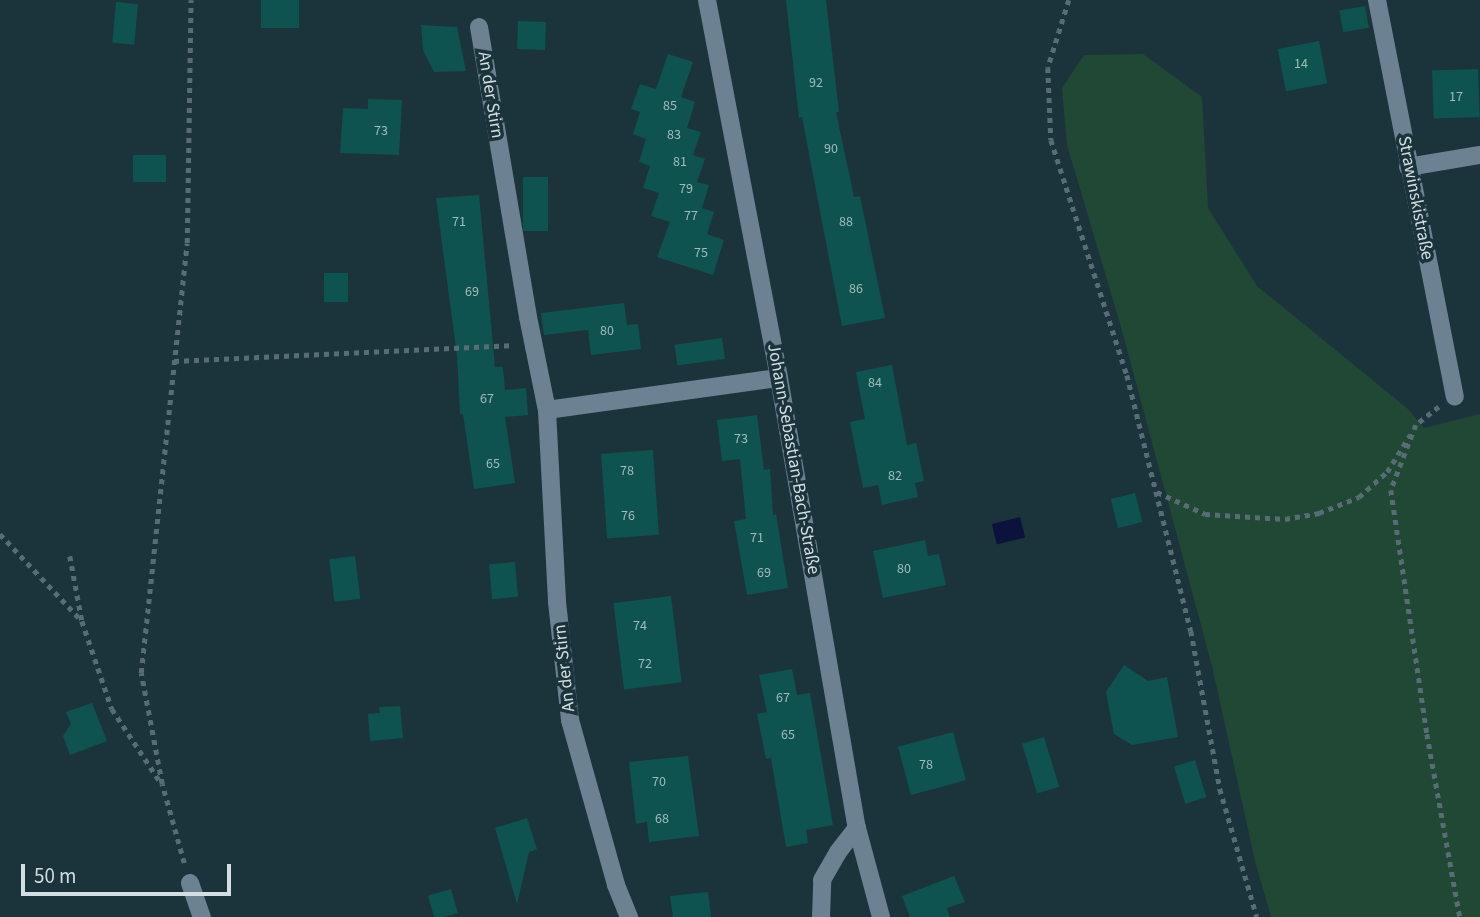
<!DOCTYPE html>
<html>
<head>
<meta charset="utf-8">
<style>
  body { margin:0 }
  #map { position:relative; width:1480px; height:917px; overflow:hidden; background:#1b343b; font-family:"Source Sans 3",sans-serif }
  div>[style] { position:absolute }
  .green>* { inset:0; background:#214735 }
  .water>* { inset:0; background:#0b123b; transform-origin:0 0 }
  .building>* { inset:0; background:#0e534f; transform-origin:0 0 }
  .path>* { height:4.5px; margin-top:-2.25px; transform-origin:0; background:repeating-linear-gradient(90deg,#586d73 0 5px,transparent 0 10px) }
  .minor>* { height:18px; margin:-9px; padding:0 9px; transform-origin:9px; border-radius:9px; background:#6c8192 }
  span { translate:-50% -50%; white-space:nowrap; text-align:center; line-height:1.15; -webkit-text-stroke:7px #1b343b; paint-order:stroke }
  .number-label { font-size:14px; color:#a0bcbe }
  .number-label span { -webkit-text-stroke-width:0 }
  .street-label { font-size:18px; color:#d1dfe3 }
  .scale { position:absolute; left:21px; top:864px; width:210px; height:32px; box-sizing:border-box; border:4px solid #d1dfe3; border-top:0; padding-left:9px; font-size:21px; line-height:24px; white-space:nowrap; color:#d1dfe3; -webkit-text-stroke:5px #1b343b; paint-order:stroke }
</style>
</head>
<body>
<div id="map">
  <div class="green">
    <i style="clip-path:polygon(1143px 54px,1202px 97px,1208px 208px,1257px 286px,1408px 409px,1424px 428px,1480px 414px,1480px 917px,1271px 917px,1255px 861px,1212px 666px,1121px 327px,1067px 145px,1062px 88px,1084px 55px)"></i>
  </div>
  <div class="water">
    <i style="left:1020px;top:517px;width:21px;height:29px;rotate:76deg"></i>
  </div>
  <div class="building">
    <i style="left:261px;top:0;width:38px;height:28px"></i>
    <i style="clip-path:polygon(786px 0,826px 0,839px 112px,836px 112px,854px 197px,860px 196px,885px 318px,842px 326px,802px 117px,799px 118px)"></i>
    <i style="left:116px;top:2px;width:22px;height:41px;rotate:5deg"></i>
    <i style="left:1365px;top:6px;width:22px;height:26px;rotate:80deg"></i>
    <i style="left:518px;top:21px;width:28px;height:28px;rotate:2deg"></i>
    <i style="clip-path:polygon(421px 25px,457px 27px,466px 71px,434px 72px,423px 50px)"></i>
    <i style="left:1319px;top:41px;width:43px;height:42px;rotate:79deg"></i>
    <i style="clip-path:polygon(668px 54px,693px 62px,681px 97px,695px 102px,687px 128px,701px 132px,693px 155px,705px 159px,697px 182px,709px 185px,702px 208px,714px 212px,707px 234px,724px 240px,713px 275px,657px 257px,670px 222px,651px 216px,659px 193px,643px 188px,650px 166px,639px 162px,646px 139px,633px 134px,640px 112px,631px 109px,640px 84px,656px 89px)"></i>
    <i style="left:1478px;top:69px;width:48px;height:46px;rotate:88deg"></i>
    <i style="clip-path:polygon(368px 99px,402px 100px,399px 155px,340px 153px,343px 108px,368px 109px)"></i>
    <i style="left:133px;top:155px;width:33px;height:27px"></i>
    <i style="left:523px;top:177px;width:25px;height:54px"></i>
    <i style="clip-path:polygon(479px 195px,495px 367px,503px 367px,505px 390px,526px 388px,528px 415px,505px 417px,515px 483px,474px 489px,463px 414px,460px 414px,457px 356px,436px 198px)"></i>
    <i style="left:324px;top:273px;width:24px;height:29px"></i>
    <i style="clip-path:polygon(624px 303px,627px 325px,638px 324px,641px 349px,591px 355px,588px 330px,544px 335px,541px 313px)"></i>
    <i style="left:722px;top:338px;width:21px;height:48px;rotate:82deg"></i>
    <i style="clip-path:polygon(892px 365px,907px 445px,916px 443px,924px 481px,915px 483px,918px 497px,882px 505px,878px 485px,863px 488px,850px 422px,865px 419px,856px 372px)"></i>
    <i style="clip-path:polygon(757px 415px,764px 470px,770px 469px,773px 515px,776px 514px,788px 588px,747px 595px,734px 521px,746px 519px,740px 459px,722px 461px,717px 420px)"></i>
    <i style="left:653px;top:450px;width:85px;height:52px;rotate:86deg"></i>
    <i style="left:1135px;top:493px;width:30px;height:25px;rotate:76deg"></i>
    <i style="clip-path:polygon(925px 540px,928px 556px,939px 554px,946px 585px,883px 598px,873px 551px)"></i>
    <i style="left:355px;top:556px;width:43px;height:26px;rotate:83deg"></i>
    <i style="left:515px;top:562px;width:35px;height:26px;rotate:85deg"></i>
    <i style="left:671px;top:596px;width:87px;height:58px;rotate:83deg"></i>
    <i style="clip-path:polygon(1124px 665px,1148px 681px,1167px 677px,1178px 737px,1132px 745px,1114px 734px,1106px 692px)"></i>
    <i style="clip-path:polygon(792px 669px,797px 695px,810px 693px,833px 825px,806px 830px,808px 843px,786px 847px,771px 758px,766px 759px,757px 714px,767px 712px,759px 675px)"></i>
    <i style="clip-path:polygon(92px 703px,107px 741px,70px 755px,63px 736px,71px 724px,66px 712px)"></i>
    <i style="clip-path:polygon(400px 706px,403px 738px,370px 741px,368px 714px,380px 713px,379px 707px)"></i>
    <i style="left:953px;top:732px;width:50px;height:57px;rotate:75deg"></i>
    <i style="left:1044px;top:737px;width:52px;height:23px;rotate:73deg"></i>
    <i style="clip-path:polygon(688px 756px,699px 836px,649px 842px,647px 822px,636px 824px,629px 762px)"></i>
    <i style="left:1195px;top:760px;width:39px;height:22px;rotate:73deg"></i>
    <i style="clip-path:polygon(527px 818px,537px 849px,529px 852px,517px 904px,495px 828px)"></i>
    <i style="clip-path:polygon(954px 876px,965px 902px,947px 908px,950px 917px,910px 917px,902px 896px)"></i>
    <i style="left:451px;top:889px;width:25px;height:24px;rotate:74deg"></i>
    <i style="clip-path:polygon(708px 892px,711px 917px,673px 917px,670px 896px)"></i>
  </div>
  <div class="path">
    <i style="left:1069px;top:0;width:71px;rotate:107.2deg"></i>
    <i style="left:1048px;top:68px;width:72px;rotate:87.6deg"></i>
    <i style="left:1051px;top:140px;width:247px;rotate:72.1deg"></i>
    <i style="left:1127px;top:375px;width:264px;rotate:76deg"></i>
    <i style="left:1191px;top:631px;width:161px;rotate:79.6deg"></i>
    <i style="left:1220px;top:789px;width:133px;rotate:73.9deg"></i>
    <i style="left:174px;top:361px;width:337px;rotate:-2.7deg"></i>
    <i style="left:1439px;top:407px;width:29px;rotate:142deg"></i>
    <i style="left:1416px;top:425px;width:70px;rotate:111deg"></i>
    <i style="left:1391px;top:490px;width:247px;rotate:81.6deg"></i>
    <i style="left:1427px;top:734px;width:186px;rotate:79.8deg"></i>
    <i style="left:1157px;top:492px;width:53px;rotate:24.6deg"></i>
    <i style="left:1205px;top:514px;width:80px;rotate:3.6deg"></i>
    <i style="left:1285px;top:519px;width:35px;rotate:-10deg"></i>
    <i style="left:1319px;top:513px;width:43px;rotate:-21.8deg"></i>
    <i style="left:1359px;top:497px;width:38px;rotate:-42deg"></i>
    <i style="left:1387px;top:472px;width:44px;rotate:-58.1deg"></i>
    <i style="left:0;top:534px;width:118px;rotate:46.7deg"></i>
    <i style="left:70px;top:556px;width:66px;rotate:79.5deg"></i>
    <i style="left:82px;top:621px;width:93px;rotate:71.2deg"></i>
    <i style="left:112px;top:709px;width:85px;rotate:56.5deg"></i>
    <i style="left:184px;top:863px;width:82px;rotate:-105.6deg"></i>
    <i style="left:162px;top:784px;width:113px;rotate:-100.7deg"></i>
    <i style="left:141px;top:673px;width:432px;rotate:-83.9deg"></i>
    <i style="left:187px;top:243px;width:243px;rotate:-89.1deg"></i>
  </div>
  <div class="minor">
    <i style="left:707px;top:0;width:385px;rotate:79.2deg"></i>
    <i style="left:779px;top:378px;width:457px;rotate:80.2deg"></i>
    <i style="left:857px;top:828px;width:92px;rotate:74.9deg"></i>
    <i style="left:1377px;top:0;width:404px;rotate:78.9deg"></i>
    <i style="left:479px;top:27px;width:294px;rotate:80.4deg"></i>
    <i style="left:528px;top:317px;width:95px;rotate:78.5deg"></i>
    <i style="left:547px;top:410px;width:192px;rotate:87deg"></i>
    <i style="left:557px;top:602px;width:119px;rotate:83.7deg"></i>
    <i style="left:570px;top:720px;width:171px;rotate:74.4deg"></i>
    <i style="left:616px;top:885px;width:35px;rotate:68deg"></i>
    <i style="left:1408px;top:167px;width:73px;rotate:-9.5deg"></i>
    <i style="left:547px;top:410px;width:234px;rotate:-7.9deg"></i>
    <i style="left:190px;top:883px;width:36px;rotate:71deg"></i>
    <i style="left:821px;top:917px;width:37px;rotate:-88deg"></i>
    <i style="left:822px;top:880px;width:32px;rotate:-60deg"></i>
    <i style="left:838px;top:852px;width:31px;rotate:-52deg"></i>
  </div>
  <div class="number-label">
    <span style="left:1301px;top:64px">14</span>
    <span style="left:816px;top:83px">92</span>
    <span style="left:1456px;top:97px">17</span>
    <span style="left:670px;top:106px">85</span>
    <span style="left:381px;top:131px">73</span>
    <span style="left:674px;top:135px">83</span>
    <span style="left:831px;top:149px">90</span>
    <span style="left:680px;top:162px">81</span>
    <span style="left:686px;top:189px">79</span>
    <span style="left:691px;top:216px">77</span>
    <span style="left:459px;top:222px">71</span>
    <span style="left:846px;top:222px">88</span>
    <span style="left:701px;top:253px">75</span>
    <span style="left:856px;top:289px">86</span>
    <span style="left:472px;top:292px">69</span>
    <span style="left:607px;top:331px">80</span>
    <span style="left:875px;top:383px">84</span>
    <span style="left:487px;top:399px">67</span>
    <span style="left:741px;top:439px">73</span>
    <span style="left:493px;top:464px">65</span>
    <span style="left:627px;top:471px">78</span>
    <span style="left:895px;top:476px">82</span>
    <span style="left:628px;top:516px">76</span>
    <span style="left:757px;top:538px">71</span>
    <span style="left:904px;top:569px">80</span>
    <span style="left:764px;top:573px">69</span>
    <span style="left:640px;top:626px">74</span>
    <span style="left:645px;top:664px">72</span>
    <span style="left:783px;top:698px">67</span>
    <span style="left:788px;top:735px">65</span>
    <span style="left:926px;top:765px">78</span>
    <span style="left:659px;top:782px">70</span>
    <span style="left:662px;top:819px">68</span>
  </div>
  <div class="street-label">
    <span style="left:490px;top:95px;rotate:81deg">An der Stirn</span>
    <span style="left:1415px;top:198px;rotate:79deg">Strawinskistraße</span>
    <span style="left:793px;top:459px;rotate:80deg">Johann-Sebastian-Bach-Straße</span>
    <span style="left:565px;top:668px;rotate:-96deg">An der Stirn</span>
  </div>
  <div class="scale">50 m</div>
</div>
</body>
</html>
